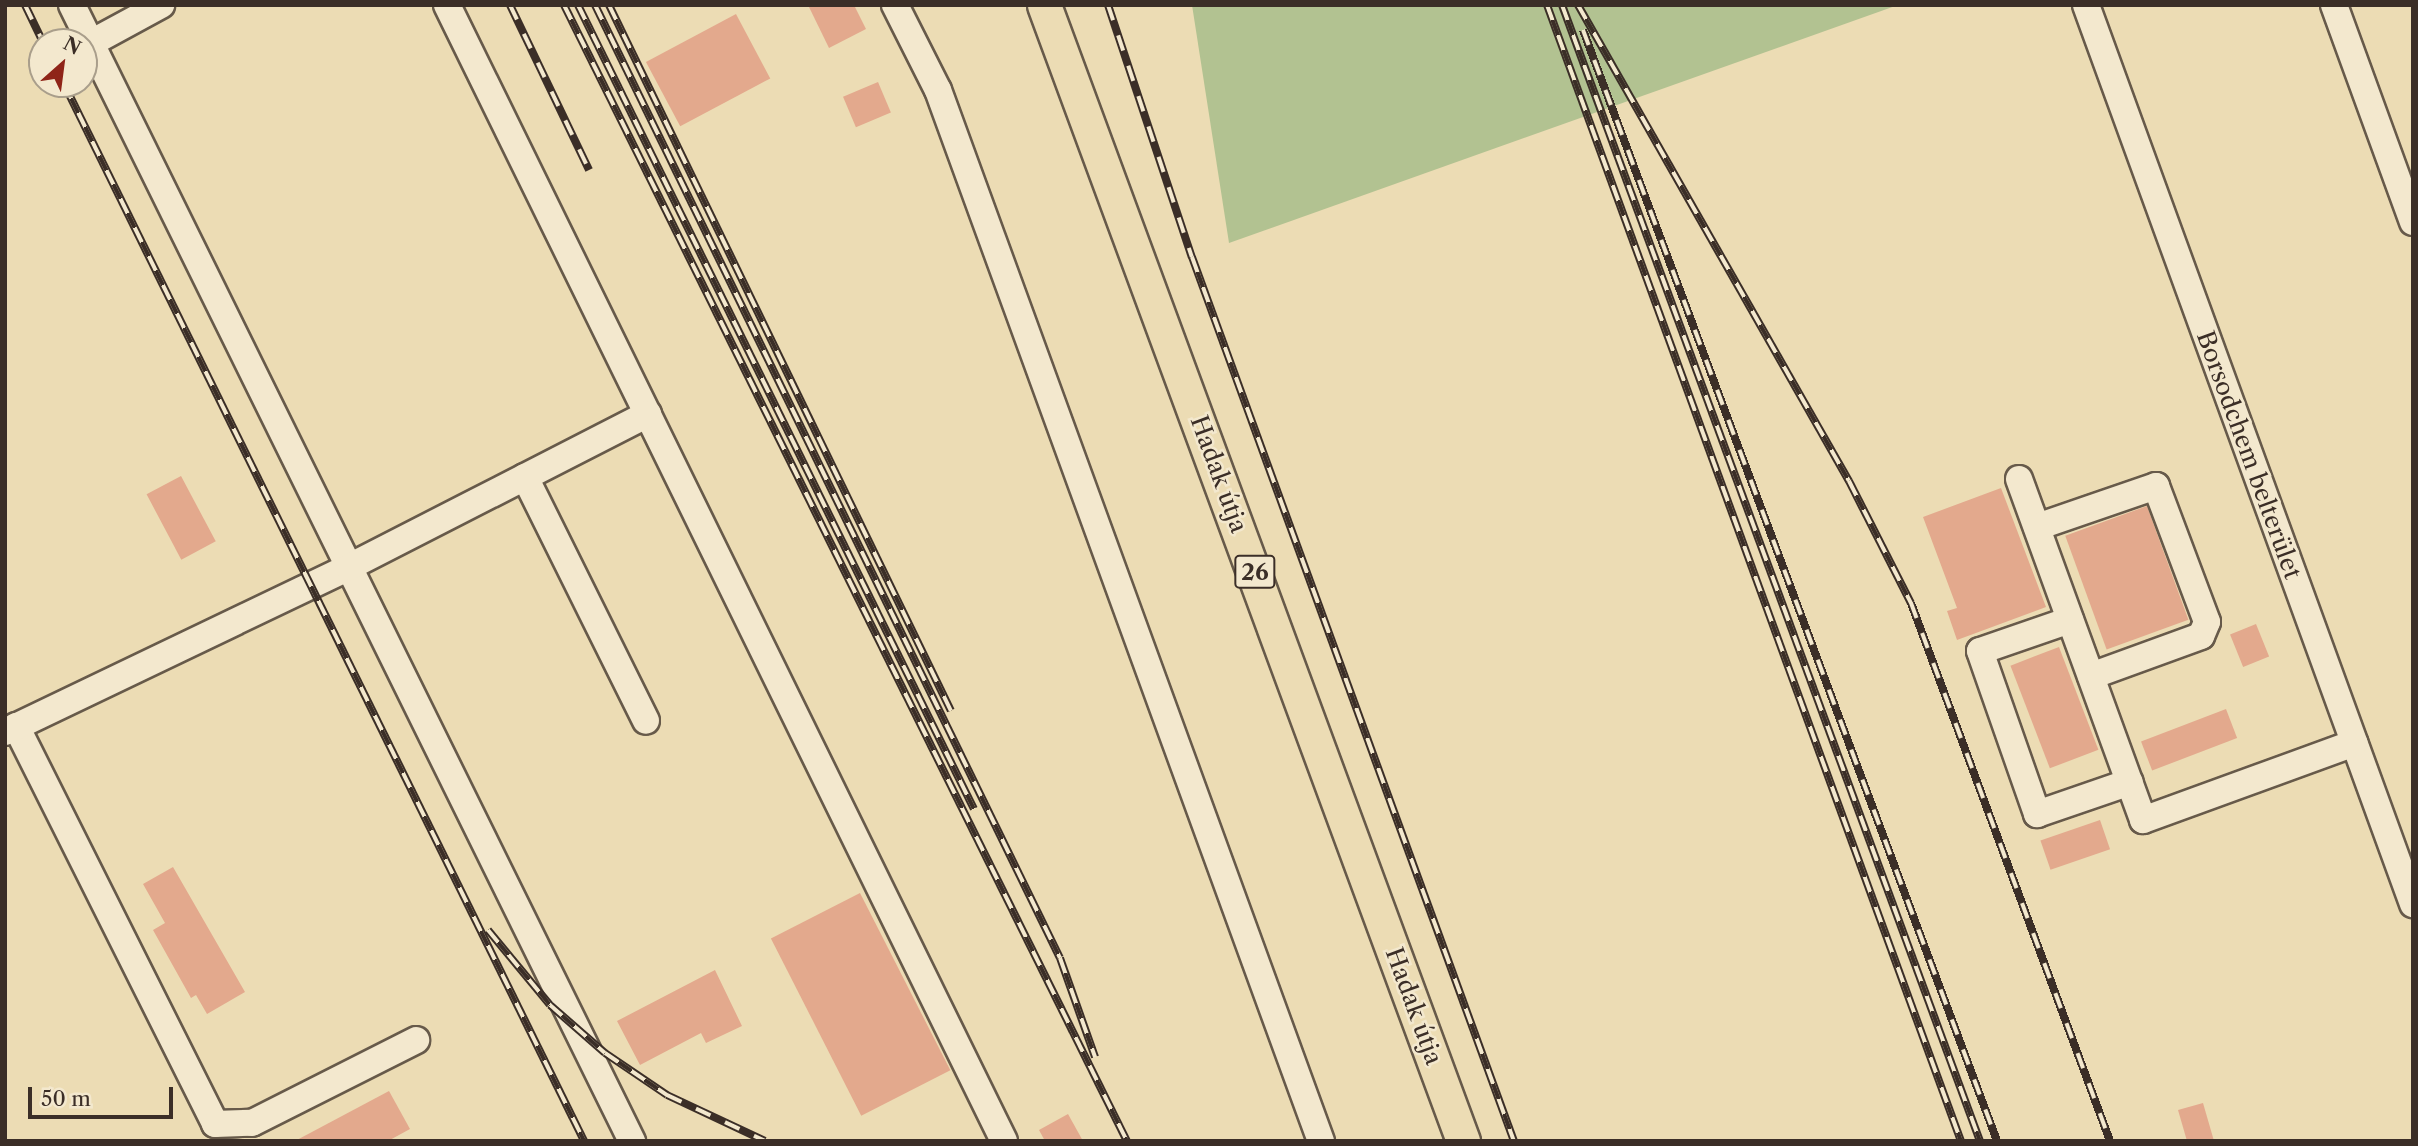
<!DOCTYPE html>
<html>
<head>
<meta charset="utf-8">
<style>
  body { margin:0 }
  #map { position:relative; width:2418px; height:1146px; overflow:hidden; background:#ecdcb4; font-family:"Libre Caslon Text",serif }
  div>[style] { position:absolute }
  .green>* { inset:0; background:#b2c291 }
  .building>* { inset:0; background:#e3a98d; transform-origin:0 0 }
  .roads { filter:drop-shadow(2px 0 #675a4a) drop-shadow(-2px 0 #675a4a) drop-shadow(0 2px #675a4a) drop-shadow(0 -2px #675a4a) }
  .minor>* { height:26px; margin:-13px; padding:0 13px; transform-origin:13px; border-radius:13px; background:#f3e8ce }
  .major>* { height:33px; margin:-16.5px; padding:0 16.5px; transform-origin:16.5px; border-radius:16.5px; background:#ecdcb4 }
  .rail>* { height:8px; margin-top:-4px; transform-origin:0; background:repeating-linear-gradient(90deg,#f3e8ce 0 16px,#3b2e27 0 32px); box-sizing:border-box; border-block:2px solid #3b2e27 }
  span { translate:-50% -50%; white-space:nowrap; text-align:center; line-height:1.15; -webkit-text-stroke:5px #f3e8ce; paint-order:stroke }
  .shield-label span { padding:2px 5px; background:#f3e8ce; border:2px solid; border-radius:5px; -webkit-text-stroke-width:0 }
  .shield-label { font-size:23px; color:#3b2e27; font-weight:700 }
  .street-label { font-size:24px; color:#3b2e27 }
  .frame { position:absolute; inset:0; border:7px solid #3b2e27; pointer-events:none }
  .north { position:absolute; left:28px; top:28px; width:70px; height:70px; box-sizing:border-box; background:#f3e8ce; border:2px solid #a99e8b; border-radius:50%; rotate:28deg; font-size:19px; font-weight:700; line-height:28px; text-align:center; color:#3b2e27 }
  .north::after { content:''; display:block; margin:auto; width:24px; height:32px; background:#8f2418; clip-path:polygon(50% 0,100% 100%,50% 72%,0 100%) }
  .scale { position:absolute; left:28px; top:1087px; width:145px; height:32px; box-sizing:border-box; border:4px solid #3b2e27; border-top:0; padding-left:9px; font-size:21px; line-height:24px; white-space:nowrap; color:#3b2e27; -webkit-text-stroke:5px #f3e8ce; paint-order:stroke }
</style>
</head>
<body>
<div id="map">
  <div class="green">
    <i style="clip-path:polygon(1192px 5px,1898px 5px,1229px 243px)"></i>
  </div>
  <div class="building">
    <i style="clip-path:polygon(808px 5px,854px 5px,866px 29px,829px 48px)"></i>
    <i style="left:736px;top:14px;width:73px;height:102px;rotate:62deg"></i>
    <i style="left:878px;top:82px;width:33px;height:38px;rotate:67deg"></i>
    <i style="left:181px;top:476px;width:74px;height:39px;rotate:62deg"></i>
    <i style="clip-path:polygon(2001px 488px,2046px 607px,1957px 640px,1947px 611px,1957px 608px,1923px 517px)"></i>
    <i style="left:2147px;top:506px;width:121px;height:87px;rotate:70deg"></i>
    <i style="left:2256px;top:624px;width:35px;height:28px;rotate:68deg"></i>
    <i style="left:2059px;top:647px;width:110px;height:52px;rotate:69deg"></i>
    <i style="left:2226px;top:709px;width:31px;height:91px;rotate:69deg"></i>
    <i style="left:2100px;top:820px;width:31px;height:63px;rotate:71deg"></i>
    <i style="clip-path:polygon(173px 867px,245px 992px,207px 1014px,196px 995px,191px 998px,153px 930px,165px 923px,143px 884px)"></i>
    <i style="left:860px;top:893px;width:199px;height:100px;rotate:63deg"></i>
    <i style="clip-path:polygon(715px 970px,742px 1026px,706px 1043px,701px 1033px,640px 1065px,617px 1021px)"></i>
    <i style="clip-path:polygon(389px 1091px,410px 1129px,388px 1141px,295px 1141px)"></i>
    <i style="clip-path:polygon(2203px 1103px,2214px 1141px,2187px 1141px,2178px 1110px)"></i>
    <i style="clip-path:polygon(1068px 1114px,1083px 1141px,1045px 1141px,1039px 1130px)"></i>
  </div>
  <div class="roads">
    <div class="minor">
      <i style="left:72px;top:5px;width:1267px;rotate:63.76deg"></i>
      <i style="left:447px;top:5px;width:1265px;rotate:63.88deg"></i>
      <i style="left:895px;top:5px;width:95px;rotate:63.2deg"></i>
      <i style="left:938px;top:90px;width:1119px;rotate:69.98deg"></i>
      <i style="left:2086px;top:5px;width:957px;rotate:70.01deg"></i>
      <i style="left:2334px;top:5px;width:231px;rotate:70deg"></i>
      <i style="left:91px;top:43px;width:80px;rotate:-28.5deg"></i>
      <i style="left:525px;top:477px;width:272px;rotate:63.6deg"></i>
      <i style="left:2019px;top:479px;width:363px;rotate:70deg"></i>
      <i style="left:2143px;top:820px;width:225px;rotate:-20deg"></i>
      <i style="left:2037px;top:527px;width:126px;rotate:-19deg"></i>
      <i style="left:2156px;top:486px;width:145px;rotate:69.4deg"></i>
      <i style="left:2207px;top:622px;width:15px;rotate:113deg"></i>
      <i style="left:2201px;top:636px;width:117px;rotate:160deg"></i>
      <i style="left:2070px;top:620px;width:95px;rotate:161deg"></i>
      <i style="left:1980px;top:651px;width:173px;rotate:70.7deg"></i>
      <i style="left:2037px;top:814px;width:98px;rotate:-19deg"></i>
      <i style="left:16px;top:726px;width:445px;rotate:63.4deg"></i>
      <i style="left:215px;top:1124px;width:37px;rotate:-2deg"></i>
      <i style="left:252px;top:1123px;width:184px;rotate:-26.8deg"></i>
      <i style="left:5px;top:732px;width:382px;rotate:-25.6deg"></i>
      <i style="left:349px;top:567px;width:336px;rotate:-27.1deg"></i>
    </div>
    <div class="major">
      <i style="left:1044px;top:5px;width:1211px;rotate:69.75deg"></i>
    </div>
  </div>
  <div class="rail">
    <i style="left:25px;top:5px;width:41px;rotate:64.1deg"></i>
    <i style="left:510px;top:5px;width:183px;rotate:64.4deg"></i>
    <i style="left:564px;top:5px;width:1268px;rotate:63.64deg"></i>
    <i style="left:578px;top:5px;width:896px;rotate:63.78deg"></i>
    <i style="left:595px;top:5px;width:1060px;rotate:63.99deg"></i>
    <i style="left:1060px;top:958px;width:105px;rotate:70.5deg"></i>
    <i style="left:609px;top:5px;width:784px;rotate:64.15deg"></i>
    <i style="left:1108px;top:5px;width:266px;rotate:71.6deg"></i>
    <i style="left:1192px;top:257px;width:941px;rotate:69.99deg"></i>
    <i style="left:1547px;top:5px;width:1209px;rotate:69.98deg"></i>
    <i style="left:1562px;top:5px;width:1210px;rotate:69.8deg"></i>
    <i style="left:1578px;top:5px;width:548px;rotate:60.35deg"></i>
    <i style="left:1849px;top:481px;width:137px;rotate:63.1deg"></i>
    <i style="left:1911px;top:603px;width:574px;rotate:69.7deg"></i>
    <i style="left:1583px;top:30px;width:1186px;rotate:69.56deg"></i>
    <i style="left:64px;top:84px;width:1178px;rotate:63.8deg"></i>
    <i style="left:488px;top:930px;width:97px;rotate:50.4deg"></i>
    <i style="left:550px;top:1005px;width:73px;rotate:41.1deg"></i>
    <i style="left:605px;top:1053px;width:75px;rotate:34.1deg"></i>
    <i style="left:667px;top:1095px;width:108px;rotate:25.1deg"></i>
  </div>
  <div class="shield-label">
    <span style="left:1255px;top:572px">26</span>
  </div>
  <div class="street-label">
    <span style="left:2249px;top:455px;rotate:70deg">Borsodchem belterület</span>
    <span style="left:1219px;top:474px;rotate:70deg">Hadak útja</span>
    <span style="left:1414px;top:1006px;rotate:70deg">Hadak útja</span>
  </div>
  <div class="frame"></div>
  <div class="north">N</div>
  <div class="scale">50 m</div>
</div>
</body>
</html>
